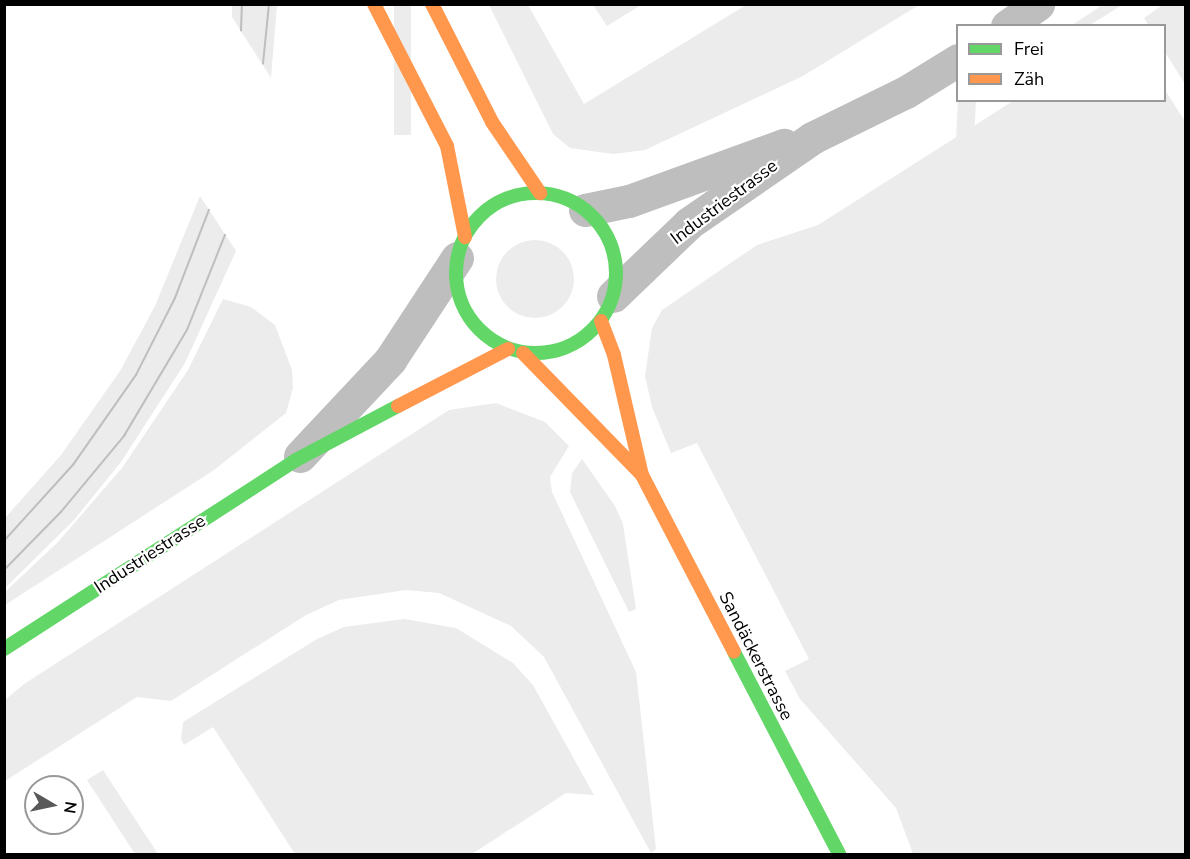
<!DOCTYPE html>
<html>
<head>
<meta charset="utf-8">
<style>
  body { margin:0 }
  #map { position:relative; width:1190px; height:859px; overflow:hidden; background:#fff; font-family:"Nunito Sans",sans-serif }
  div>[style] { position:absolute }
  .green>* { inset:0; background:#ececec; transform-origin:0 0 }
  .round { border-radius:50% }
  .street>* { height:33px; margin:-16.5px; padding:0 16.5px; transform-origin:16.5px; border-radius:16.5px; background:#bebebe }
  .fast>* { height:14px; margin:-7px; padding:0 7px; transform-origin:7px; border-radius:7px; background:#63d668 }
  .fast>.ring { margin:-7px; padding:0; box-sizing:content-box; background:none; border:14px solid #63d668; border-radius:50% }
  .slow>* { height:14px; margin:-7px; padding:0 7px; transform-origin:7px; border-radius:7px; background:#ff974d }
  .tram>* { height:1.5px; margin:-0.75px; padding:0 0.75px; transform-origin:0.75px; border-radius:0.75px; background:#bebebe }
  span { translate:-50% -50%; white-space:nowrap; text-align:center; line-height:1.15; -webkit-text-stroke:4.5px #fff; paint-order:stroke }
  .street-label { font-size:18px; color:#000 }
  .frame { position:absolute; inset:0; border:6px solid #000; pointer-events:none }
  .legend { position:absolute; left:956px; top:24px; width:210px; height:78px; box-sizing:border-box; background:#fff; border:2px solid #999; margin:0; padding:8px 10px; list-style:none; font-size:18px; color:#000 }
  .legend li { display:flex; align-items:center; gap:12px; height:30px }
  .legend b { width:30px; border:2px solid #999 }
  .north { position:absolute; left:24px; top:775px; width:60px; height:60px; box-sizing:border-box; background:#fff; border:2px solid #999; border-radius:50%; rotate:99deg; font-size:16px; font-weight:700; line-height:24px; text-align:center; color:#000 }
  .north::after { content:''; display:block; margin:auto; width:21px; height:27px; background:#595959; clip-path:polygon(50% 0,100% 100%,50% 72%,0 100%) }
</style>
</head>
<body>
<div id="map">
  <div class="green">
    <i style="clip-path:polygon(1104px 4px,1122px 5px,1090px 25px,1072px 25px)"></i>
    <i style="clip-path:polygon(1164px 4px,1185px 5px,1185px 84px,1165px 52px,1164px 26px,1148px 25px,1144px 18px)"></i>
    <i style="clip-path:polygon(232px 5px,277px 5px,271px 78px,232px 17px)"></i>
    <i style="left:394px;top:5px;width:17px;height:130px"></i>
    <i style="clip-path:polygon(489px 5px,528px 5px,584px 104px,746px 5px,919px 5px,803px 76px,645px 150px,613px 154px,570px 148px,553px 134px)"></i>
    <i style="clip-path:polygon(593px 5px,641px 5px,607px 26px)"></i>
    <i style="clip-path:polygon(1165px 90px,1186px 123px,1185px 854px,913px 854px,896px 808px,800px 699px,785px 671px,809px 659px,697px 443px,671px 453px,652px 407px,645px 376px,652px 328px,662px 310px,757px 245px,818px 225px,1013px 101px,1164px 100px)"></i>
    <i style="left:958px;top:100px;width:18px;height:175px;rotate:3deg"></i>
    <i style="clip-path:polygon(200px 196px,236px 251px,185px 363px,121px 462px,74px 520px,5px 588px,5px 518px,61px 455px,120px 371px,155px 306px)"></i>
    <i class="round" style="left:496px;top:240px;width:78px;height:78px"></i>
    <i style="clip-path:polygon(223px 299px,251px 307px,275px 325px,292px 370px,293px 388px,286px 413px,214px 470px,5px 605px,5px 592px,57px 543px,122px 468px,188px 370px)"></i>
    <i style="clip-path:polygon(496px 403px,545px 422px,569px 446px,550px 477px,552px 492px,636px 672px,656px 849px,651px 853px,544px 657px,511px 626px,439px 593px,406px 590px,339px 600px,306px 615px,171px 701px,137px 697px,5px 781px,5px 700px,24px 684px,449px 410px)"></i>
    <i style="clip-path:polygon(582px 459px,615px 506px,623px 524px,636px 609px,629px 612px,570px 492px,572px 473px)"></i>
    <i style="clip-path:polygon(404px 619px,456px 628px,513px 663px,533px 685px,594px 795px,566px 793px,472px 854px,295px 854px,213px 727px,184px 745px,181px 739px,183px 722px,317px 639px,344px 627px)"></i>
    <i style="clip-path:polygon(103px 770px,158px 854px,135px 854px,87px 780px)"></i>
  </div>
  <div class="street">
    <i style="left:1007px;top:26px;width:38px;rotate:-35deg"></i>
    <i style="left:585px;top:210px;width:45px;rotate:-11.6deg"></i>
    <i style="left:629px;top:201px;width:165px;rotate:-19.9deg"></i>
    <i style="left:613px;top:296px;width:105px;rotate:-43.8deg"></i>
    <i style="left:689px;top:223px;width:150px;rotate:-34.6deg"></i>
    <i style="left:812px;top:138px;width:105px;rotate:-26.1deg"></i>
    <i style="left:906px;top:92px;width:61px;rotate:-31.6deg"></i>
    <i style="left:300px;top:456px;width:132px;rotate:-46.8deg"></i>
    <i style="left:390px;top:360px;width:122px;rotate:-56.7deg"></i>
  </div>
  <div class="fast">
    <i class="ring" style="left:456px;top:193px;width:146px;height:146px"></i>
    <i style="left:4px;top:649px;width:348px;rotate:-32.9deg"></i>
    <i style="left:296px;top:460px;width:115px;rotate:-27.9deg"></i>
    <i style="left:734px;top:652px;width:228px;rotate:62.5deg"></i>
  </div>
  <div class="slow">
    <i style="left:374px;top:4px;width:160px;rotate:62.8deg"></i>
    <i style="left:447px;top:146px;width:93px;rotate:78.8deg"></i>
    <i style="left:432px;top:4px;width:132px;rotate:63deg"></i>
    <i style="left:492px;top:122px;width:86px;rotate:55.9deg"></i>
    <i style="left:601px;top:321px;width:36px;rotate:69deg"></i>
    <i style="left:614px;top:355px;width:123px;rotate:76.9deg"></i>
    <i style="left:642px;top:475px;width:199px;rotate:62.5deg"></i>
    <i style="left:523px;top:353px;width:170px;rotate:45.7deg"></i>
    <i style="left:398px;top:406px;width:124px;rotate:-27.4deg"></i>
  </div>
  <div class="tram">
    <i style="left:241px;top:31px;width:27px;rotate:-88deg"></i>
    <i style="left:263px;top:64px;width:60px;rotate:-84.3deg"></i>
    <i style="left:4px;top:541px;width:103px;rotate:-47.8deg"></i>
    <i style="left:73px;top:465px;width:110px;rotate:-55deg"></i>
    <i style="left:136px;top:375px;width:86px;rotate:-63.1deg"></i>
    <i style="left:175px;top:298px;width:94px;rotate:-68.9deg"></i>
    <i style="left:4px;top:570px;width:81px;rotate:-45.5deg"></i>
    <i style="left:61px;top:512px;width:99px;rotate:-50.3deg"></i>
    <i style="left:124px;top:436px;width:123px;rotate:-59.3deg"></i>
    <i style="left:187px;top:330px;width:102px;rotate:-68.2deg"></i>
  </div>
  <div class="street-label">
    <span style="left:724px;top:202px;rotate:-37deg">Industriestrasse</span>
    <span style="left:150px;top:554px;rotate:-33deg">Industriestrasse</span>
    <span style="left:756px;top:656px;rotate:63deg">Sandäckerstrasse</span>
  </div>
  <div class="frame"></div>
  <ul class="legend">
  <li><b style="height:8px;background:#63d668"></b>Frei</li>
  <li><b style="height:8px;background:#ff974d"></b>Zäh</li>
  </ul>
  <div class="north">N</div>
</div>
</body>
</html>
